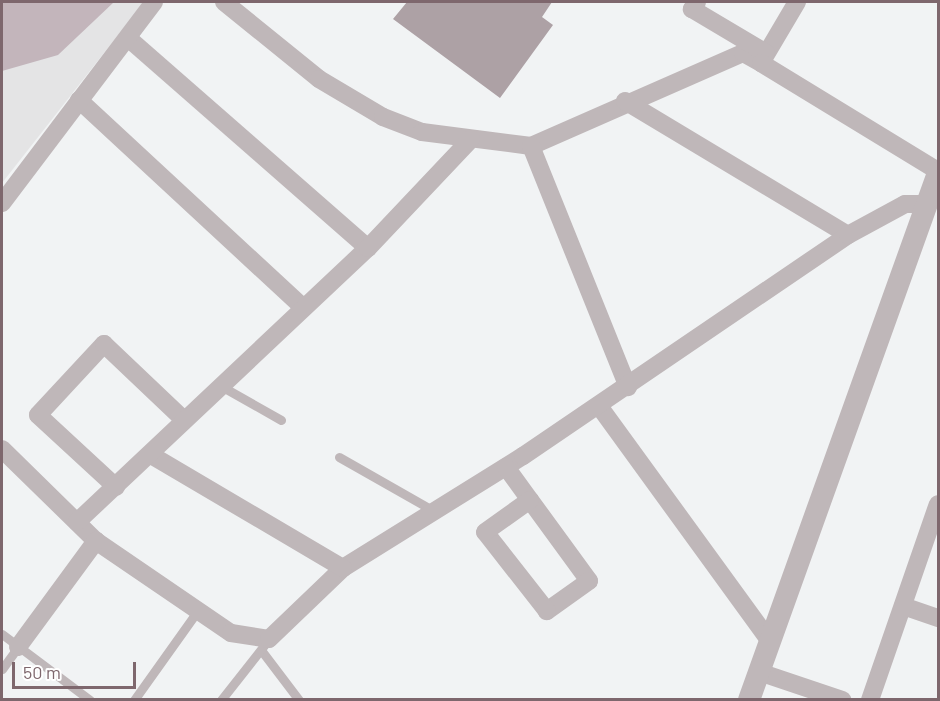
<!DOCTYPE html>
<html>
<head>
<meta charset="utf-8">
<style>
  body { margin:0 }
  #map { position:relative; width:940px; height:701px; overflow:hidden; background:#f1f3f4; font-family:Barlow,sans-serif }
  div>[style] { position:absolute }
  .built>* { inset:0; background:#e4e4e5 }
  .water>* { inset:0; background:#c3b5bb }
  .building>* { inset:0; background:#ada1a5 }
  .service>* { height:9px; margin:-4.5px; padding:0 4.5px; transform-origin:4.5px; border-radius:4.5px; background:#bfb7b9 }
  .minor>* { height:18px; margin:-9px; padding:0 9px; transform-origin:9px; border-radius:9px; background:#bfb7b9 }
  .tertiary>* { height:22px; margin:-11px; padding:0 11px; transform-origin:11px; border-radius:11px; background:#bfb7b9 }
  span { translate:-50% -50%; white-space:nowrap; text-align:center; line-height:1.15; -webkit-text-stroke:6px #fff; paint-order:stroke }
  .frame { position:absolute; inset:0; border:3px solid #7e676d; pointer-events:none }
  .scale { position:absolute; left:12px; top:662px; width:124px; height:27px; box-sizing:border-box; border:3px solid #7e676d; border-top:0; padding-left:8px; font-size:18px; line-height:21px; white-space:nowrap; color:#7e676d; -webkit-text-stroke:4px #fff; paint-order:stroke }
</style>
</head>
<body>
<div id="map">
  <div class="built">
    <i style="clip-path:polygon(2px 2px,144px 2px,2px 183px)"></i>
  </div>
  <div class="water">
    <i style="clip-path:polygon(2px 2px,114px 2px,58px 55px,2px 71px)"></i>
  </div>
  <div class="building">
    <i style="clip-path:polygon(407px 2px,552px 2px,542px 17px,553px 25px,500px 98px,393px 19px)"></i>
  </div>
  <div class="service">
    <i style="left:221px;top:386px;width:69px;rotate:29.5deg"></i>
    <i style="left:339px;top:457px;width:109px;rotate:29.6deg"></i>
    <i style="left:2px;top:634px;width:110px;rotate:36.9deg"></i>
    <i style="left:261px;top:650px;width:63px;rotate:52.8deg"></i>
    <i style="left:2px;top:669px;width:27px;rotate:-54deg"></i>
    <i style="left:134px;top:700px;width:107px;rotate:-54.5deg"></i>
    <i style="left:221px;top:700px;width:78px;rotate:-51.8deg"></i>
  </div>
  <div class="minor">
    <i style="left:224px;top:2px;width:122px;rotate:39deg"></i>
    <i style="left:319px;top:79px;width:74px;rotate:30.7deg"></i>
    <i style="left:383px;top:117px;width:42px;rotate:21deg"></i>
    <i style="left:422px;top:132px;width:110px;rotate:7.3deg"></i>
    <i style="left:531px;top:146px;width:232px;rotate:-23.7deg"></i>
    <i style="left:743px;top:53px;width:21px;rotate:29deg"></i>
    <i style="left:761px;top:63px;width:71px;rotate:-59.5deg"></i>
    <i style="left:697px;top:2px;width:9px;rotate:126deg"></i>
    <i style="left:692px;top:9px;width:86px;rotate:30.7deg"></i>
    <i style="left:128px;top:38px;width:319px;rotate:41.2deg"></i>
    <i style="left:761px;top:63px;width:207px;rotate:31.4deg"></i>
    <i style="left:79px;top:100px;width:306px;rotate:42.8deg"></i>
    <i style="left:625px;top:101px;width:260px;rotate:31deg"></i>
    <i style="left:531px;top:146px;width:260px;rotate:68.1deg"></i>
    <i style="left:2px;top:203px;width:252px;rotate:-52.9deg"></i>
    <i style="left:599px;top:406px;width:291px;rotate:54deg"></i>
    <i style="left:2px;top:449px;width:132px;rotate:44.4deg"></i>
    <i style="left:96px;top:541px;width:163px;rotate:34.3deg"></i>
    <i style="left:231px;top:633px;width:38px;rotate:9deg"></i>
    <i style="left:269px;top:639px;width:103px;rotate:-43.8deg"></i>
    <i style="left:343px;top:568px;width:212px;rotate:-31.9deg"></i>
    <i style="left:523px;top:456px;width:393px;rotate:-34.2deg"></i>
    <i style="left:848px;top:235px;width:65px;rotate:-28.5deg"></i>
    <i style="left:905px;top:204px;width:22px"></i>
    <i style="left:151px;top:455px;width:223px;rotate:30.5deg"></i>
    <i style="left:506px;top:467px;width:41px;rotate:54deg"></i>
    <i style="left:530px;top:500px;width:100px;rotate:53.9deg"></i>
    <i style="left:589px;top:581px;width:52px;rotate:144.5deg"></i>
    <i style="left:547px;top:611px;width:100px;rotate:-128.1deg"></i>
    <i style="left:485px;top:532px;width:55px;rotate:-35.4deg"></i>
    <i style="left:116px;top:487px;width:106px;rotate:-137.3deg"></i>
    <i style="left:38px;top:415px;width:97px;rotate:-47.1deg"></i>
    <i style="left:104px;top:344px;width:110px;rotate:43.5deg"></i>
    <i style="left:77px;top:522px;width:400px;rotate:-43.3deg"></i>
    <i style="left:368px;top:248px;width:150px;rotate:-46.6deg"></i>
    <i style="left:903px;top:606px;width:37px;rotate:19deg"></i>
    <i style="left:18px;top:647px;width:132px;rotate:-53.7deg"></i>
    <i style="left:759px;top:672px;width:88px;rotate:18.6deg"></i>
    <i style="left:870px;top:700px;width:207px;rotate:-70.9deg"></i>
  </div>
  <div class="tertiary">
    <i style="left:749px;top:700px;width:560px;rotate:-70.27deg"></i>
  </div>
  <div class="frame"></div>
  <div class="scale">50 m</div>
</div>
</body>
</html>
